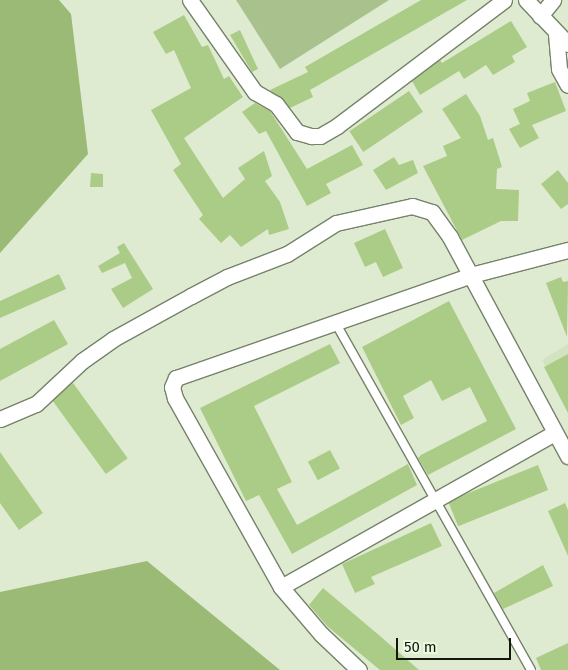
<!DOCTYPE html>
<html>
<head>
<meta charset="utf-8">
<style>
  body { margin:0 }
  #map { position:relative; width:568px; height:670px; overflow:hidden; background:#deebd1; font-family:"Fira Sans",sans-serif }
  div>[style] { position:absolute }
  .built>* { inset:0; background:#d2e3c2 }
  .green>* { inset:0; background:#a9c28d }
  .forest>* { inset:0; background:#9aba76 }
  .building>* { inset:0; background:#abcc86; transform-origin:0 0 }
  .roads { filter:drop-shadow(1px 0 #76826a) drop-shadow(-1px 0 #76826a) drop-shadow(0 1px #76826a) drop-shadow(0 -1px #76826a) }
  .lane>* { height:8px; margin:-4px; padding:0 4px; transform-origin:4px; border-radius:4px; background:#fff }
  .street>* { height:15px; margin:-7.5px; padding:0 7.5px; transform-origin:7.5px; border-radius:7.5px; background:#fff }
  span { translate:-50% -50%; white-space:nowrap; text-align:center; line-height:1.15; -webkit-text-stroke:4px #ebf9de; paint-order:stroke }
  .scale { position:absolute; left:396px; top:638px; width:115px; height:22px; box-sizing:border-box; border:2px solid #13170e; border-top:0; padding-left:6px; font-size:15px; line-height:18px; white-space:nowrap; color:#13170e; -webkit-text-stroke:4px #ebf9de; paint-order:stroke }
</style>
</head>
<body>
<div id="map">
  <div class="built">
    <i style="clip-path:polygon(568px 344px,568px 404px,542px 360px)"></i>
  </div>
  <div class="green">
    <i style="clip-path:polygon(236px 0,389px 0,280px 69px)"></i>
  </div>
  <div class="forest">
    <i style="clip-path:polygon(0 0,59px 0,71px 14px,88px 154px,0 253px)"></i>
    <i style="clip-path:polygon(147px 561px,280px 670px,0 670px,0 592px)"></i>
  </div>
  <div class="building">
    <i style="clip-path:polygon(421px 0,467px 0,310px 90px,313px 97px,290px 108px,270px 90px,308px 72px,305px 67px)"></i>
    <i style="clip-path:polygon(184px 15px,202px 47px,208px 45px,224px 79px,229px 76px,243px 97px,184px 138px,223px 198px,245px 179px,238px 168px,264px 151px,272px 176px,265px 181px,280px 202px,289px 229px,269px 235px,268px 229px,241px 247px,230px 235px,221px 243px,199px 219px,203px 215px,173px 170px,181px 164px,151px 110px,191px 88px,174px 50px,166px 54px,153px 32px)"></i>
    <i style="clip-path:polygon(511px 21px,527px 47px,512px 56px,515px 62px,493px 75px,486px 65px,464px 79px,459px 71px,420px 95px,412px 81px,440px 60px,442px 63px)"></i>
    <i style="clip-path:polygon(240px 30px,258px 69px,252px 72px,230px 35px)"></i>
    <i style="clip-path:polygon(555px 82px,566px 111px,532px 125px,539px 138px,520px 148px,509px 129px,520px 124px,513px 109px,530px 101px,527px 93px)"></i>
    <i style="left:409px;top:91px;width:25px;height:72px;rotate:56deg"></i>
    <i style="clip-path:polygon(466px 94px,480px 116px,488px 140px,493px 138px,502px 167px,497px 169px,496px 189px,519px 190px,518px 221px,501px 221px,462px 240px,423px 166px,447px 156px,443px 146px,461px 138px,442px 109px)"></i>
    <i style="clip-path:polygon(255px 103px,270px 111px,307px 169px,352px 145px,363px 165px,326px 184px,331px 193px,307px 206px,266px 131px,259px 134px,242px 112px)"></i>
    <i style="clip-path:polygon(394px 157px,399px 165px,413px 160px,418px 173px,386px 190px,373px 170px)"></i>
    <i style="clip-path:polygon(558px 170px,568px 183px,568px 204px,561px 209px,541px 184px)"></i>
    <i style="clip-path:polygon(91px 173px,103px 174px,103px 187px,90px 187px)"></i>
    <i style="clip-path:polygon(385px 229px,403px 268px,383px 277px,376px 262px,365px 267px,354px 243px)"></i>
    <i style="clip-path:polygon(124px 243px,153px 289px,123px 308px,111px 289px,132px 278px,125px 263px,102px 273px,98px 266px,120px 253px,117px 247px)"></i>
    <i style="clip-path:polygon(59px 274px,66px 289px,0 318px,0 301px)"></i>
    <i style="clip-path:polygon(561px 277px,563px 282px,568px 281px,567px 337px,546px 283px)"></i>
    <i style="clip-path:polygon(449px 301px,516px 429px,428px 475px,418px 458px,421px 455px,487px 421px,470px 387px,442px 401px,431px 380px,403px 396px,414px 418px,401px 425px,362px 347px)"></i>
    <i style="clip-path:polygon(54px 320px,68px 344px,0 381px,0 349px)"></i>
    <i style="clip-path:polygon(330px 344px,340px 363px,254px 406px,292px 482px,277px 489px,297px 525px,408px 464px,417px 485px,292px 554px,259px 495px,246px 501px,200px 408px)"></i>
    <i style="clip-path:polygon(568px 354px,568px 413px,544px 367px)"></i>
    <i style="left:73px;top:383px;width:93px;height:27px;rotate:54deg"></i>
    <i style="left:330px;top:450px;width:21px;height:25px;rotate:62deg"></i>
    <i style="clip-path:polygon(0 452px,43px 513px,19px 530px,0 503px)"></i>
    <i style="left:538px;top:465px;width:27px;height:97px;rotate:68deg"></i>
    <i style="clip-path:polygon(565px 503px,568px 510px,568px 556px,548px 511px)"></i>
    <i style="clip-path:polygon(431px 523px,442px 546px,371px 577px,375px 584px,355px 593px,342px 564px)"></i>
    <i style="clip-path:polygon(543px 565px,553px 586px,503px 609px,494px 593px)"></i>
    <i style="clip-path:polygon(323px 588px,380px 636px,419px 670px,380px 670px,327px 626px,309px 605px)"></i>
    <i style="clip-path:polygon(568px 643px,568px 670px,541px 670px,536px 658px)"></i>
  </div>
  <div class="roads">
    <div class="lane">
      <i style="left:335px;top:322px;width:399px;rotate:60.6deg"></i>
    </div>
    <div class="street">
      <i style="left:190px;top:0;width:113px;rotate:54.8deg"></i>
      <i style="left:255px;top:92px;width:24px;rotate:30deg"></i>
      <i style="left:276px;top:104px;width:35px;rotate:53deg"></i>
      <i style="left:297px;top:132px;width:15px;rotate:16deg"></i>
      <i style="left:311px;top:136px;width:9px"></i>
      <i style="left:320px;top:136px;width:20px;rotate:-30deg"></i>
      <i style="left:337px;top:126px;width:209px;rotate:-37deg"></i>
      <i style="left:526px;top:0;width:61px;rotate:46.3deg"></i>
      <i style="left:540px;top:16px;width:21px;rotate:-51deg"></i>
      <i style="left:556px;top:34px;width:35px;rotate:85deg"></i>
      <i style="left:559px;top:69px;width:18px;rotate:61deg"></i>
      <i style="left:0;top:419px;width:39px;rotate:-23deg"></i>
      <i style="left:36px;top:404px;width:63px;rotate:-43.1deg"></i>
      <i style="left:82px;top:361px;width:38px;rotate:-35deg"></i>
      <i style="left:113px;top:339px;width:89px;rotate:-28.9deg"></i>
      <i style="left:191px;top:296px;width:41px;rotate:-27.8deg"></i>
      <i style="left:227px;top:277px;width:64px;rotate:-21deg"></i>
      <i style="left:287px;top:254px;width:58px;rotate:-32.3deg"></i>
      <i style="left:336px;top:223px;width:78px;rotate:-12.6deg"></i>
      <i style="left:412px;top:206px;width:21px;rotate:17deg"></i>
      <i style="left:432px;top:212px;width:31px;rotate:54deg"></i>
      <i style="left:450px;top:237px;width:249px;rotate:61.7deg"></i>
      <i style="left:281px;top:587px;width:313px;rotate:-29.4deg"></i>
      <i style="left:359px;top:670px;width:52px;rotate:-136.5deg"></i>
      <i style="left:321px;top:634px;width:62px;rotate:-130.4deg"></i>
      <i style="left:281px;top:587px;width:217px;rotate:-119.3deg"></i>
      <i style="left:175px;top:398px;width:11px;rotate:-105deg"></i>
      <i style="left:172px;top:387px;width:10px;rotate:-66deg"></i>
      <i style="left:176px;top:378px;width:312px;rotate:-19.2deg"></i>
      <i style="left:471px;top:275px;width:100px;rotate:-14.5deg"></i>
    </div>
  </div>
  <div class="scale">50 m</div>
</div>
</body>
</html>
